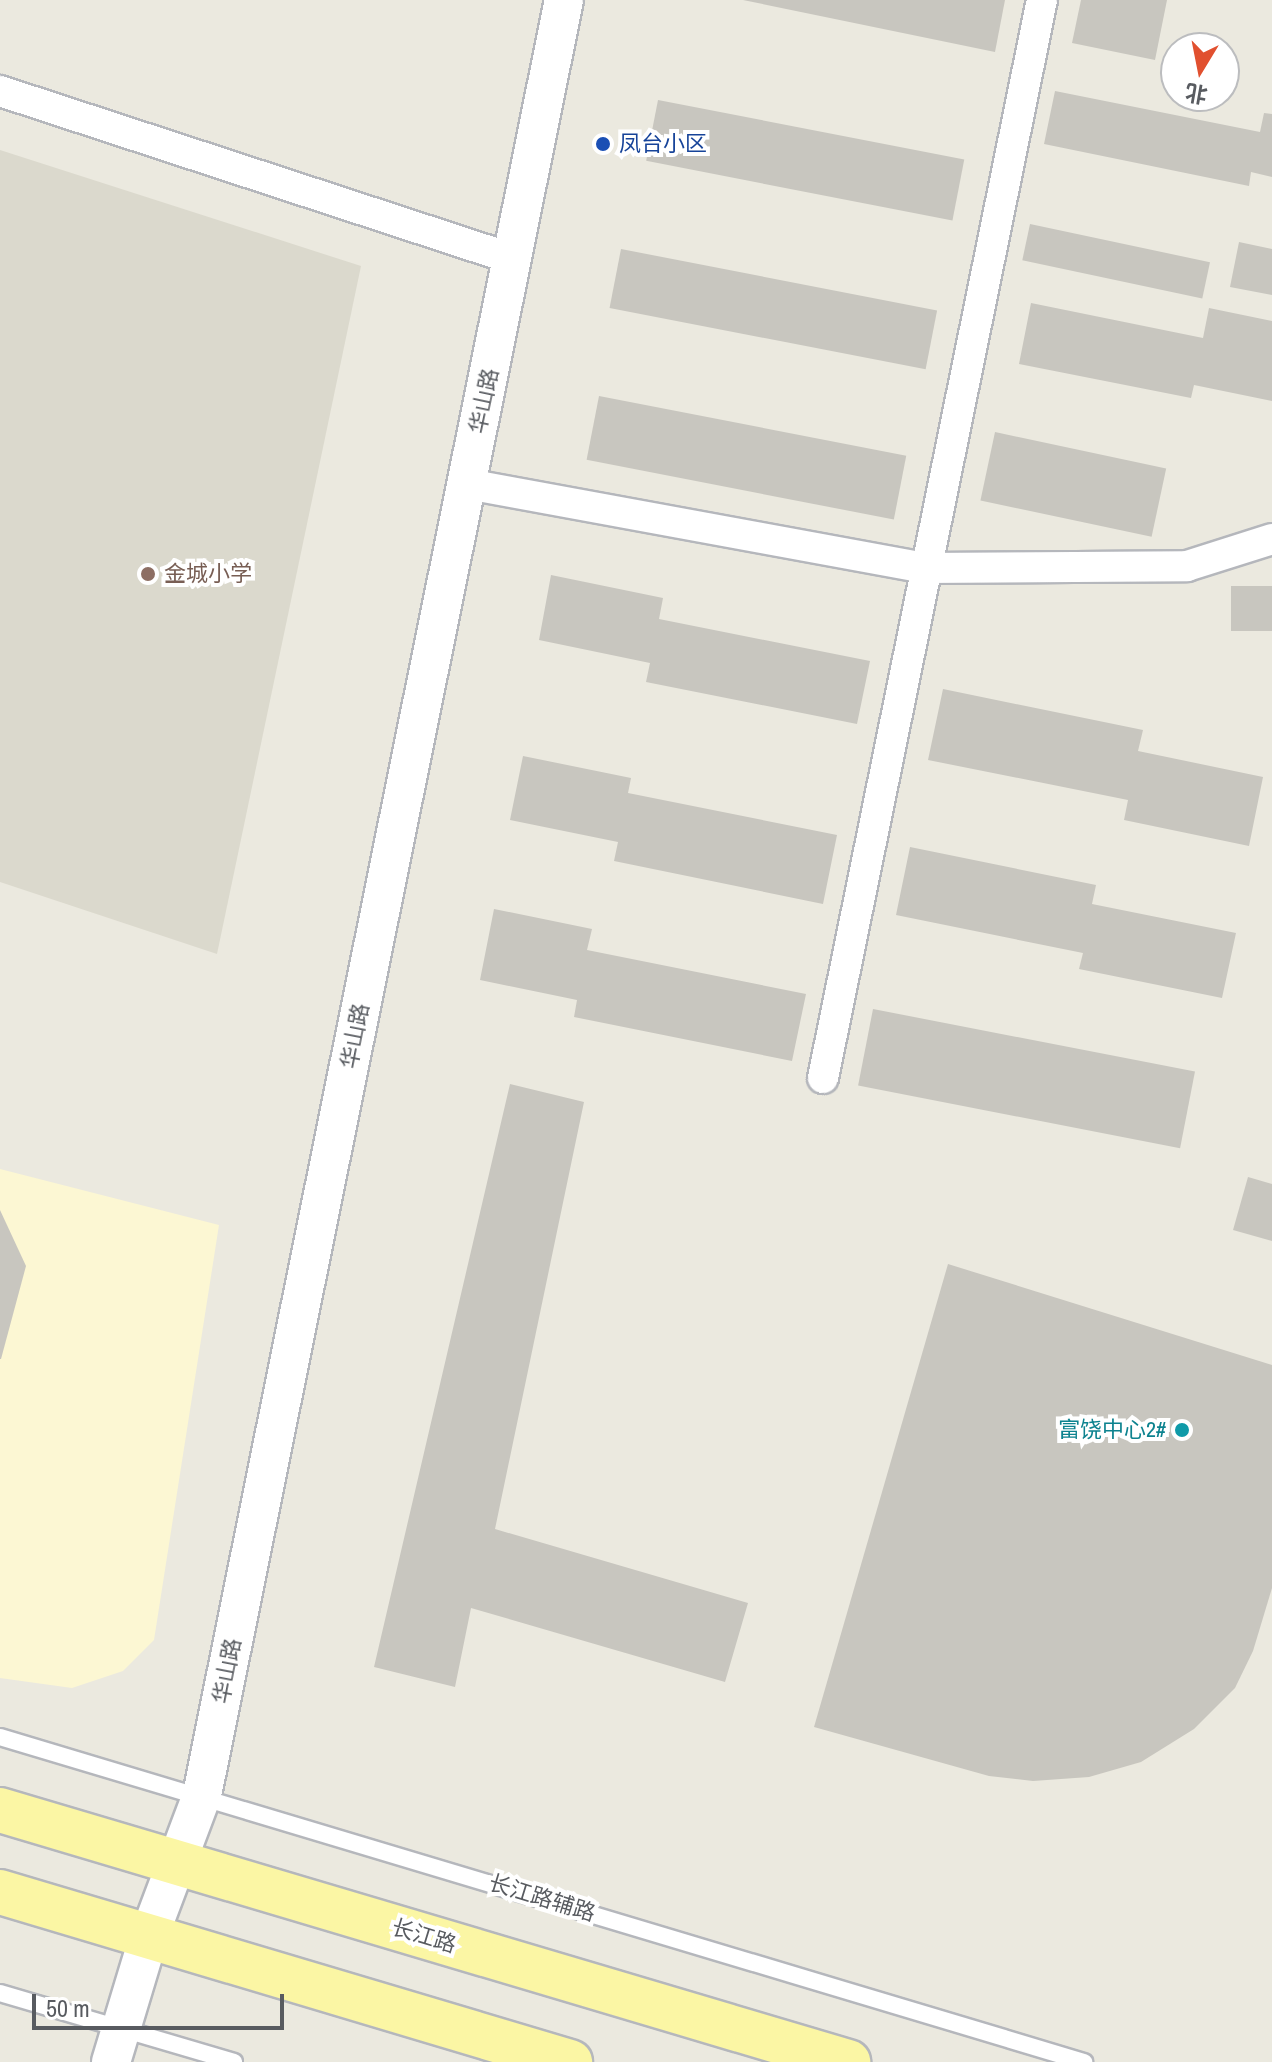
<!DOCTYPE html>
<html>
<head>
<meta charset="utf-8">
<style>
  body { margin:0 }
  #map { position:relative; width:1272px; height:2062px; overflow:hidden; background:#ebe9df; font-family:"Archivo Narrow","Noto Sans SC",sans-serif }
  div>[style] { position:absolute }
  .commercial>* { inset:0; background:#fcf7d3 }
  .education>* { inset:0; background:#dbd9cd }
  .building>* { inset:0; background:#c8c6bf; transform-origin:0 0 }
  .roads { filter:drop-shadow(2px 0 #b5b7bc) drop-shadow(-2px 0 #b5b7bc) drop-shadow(0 2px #b5b7bc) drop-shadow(0 -2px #b5b7bc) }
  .service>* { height:16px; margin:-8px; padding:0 8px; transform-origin:8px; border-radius:8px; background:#fff }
  .minor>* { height:30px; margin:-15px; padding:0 15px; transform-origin:15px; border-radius:15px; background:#fff }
  .tertiary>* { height:38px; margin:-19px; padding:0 19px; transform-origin:19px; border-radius:19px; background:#fff }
  .primary>* { height:44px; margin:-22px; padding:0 22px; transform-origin:22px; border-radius:22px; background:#fbf6a4 }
  .dots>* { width:22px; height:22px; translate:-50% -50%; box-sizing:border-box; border:4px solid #fff; border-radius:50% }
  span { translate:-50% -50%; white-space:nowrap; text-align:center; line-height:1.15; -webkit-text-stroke:8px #fff; paint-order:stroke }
  .transit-label { font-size:22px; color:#164399 }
  .left { translate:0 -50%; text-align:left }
  .street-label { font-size:22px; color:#585b60 }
  .education-label { font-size:22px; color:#785e54 }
  .culture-label { font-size:22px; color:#0d838f }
  .right { translate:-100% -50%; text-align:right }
  .north { position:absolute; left:1160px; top:32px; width:80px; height:80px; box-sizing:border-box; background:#fff; border:2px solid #bcbdbf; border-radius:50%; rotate:190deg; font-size:22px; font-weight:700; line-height:32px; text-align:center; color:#585b60 }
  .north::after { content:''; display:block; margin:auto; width:28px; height:36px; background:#e1502f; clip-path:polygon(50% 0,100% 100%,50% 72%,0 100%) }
  .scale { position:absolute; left:32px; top:1994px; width:252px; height:36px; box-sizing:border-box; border:4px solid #585b60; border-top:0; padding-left:10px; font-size:24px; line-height:28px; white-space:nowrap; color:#585b60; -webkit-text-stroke:6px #fff; paint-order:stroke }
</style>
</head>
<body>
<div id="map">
  <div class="commercial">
    <i style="clip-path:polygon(0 1169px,219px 1225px,154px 1640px,123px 1671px,72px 1688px,0 1678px)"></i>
  </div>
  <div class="education">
    <i style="clip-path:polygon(0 150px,361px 266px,217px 954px,0 882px)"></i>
  </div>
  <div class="building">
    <i style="clip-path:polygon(743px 0,1005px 0,995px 52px)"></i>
    <i style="clip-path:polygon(1081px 0,1167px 0,1155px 60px,1072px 43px)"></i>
    <i style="clip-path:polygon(1055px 91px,1260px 132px,1264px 113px,1272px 114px,1272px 177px,1251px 172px,1249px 186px,1044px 144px)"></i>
    <i style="left:658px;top:100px;width:312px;height:62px;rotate:11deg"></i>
    <i style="left:1030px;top:224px;width:184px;height:37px;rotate:12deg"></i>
    <i style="clip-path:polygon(1239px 242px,1272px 249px,1272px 295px,1230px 287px)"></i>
    <i style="left:621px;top:249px;width:322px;height:60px;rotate:11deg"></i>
    <i style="clip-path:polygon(1031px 303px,1203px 338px,1209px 308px,1272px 321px,1272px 401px,1194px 385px,1191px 398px,1019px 364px)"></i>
    <i style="left:599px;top:396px;width:313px;height:65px;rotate:11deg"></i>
    <i style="left:995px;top:432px;width:175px;height:70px;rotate:12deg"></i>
    <i style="clip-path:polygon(551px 575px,663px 598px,659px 619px,870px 661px,857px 724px,646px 682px,650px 663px,539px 640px)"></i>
    <i style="left:1272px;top:586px;width:45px;height:41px;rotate:90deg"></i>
    <i style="clip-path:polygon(943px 689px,1143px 730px,1138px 751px,1263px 777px,1249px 846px,1124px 820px,1128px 800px,928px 760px)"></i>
    <i style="clip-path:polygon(523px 756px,631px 778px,628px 793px,837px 835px,823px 904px,614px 861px,618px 842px,510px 820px)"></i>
    <i style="clip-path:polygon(910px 847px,1096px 885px,1092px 904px,1236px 933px,1222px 998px,1079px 969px,1083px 953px,896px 915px)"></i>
    <i style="clip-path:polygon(494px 909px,592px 929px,587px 950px,806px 994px,792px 1061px,574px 1017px,577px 1000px,480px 980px)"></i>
    <i style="left:873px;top:1009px;width:328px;height:78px;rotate:11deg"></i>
    <i style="clip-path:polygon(510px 1084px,584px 1102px,495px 1529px,748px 1603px,725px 1682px,471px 1608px,455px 1687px,374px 1667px)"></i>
    <i style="clip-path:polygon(1248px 1177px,1272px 1184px,1272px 1241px,1233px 1230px)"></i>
    <i style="clip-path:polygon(0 1210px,26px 1266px,1px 1359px,0 1359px)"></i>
    <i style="clip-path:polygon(948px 1264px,1272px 1365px,1272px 1588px,1253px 1651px,1235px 1688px,1194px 1729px,1141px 1762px,1089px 1777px,1033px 1781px,989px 1776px,814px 1727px)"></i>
  </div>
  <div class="roads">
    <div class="service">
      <i style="left:0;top:1737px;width:1132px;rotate:16.69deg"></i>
      <i style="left:0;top:1993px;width:244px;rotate:16.4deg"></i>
    </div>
    <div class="minor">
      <i style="left:0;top:91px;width:540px;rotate:18.13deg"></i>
      <i style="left:467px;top:484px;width:466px;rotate:10.4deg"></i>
      <i style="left:925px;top:568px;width:262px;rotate:-0.4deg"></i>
      <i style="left:1187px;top:566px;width:89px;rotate:-17.6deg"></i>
      <i style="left:823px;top:1078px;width:1100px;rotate:-78.52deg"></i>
    </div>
    <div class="tertiary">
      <i style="left:111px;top:2062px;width:132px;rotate:-73.2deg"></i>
      <i style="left:149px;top:1936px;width:151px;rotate:-69.4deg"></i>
      <i style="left:202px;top:1795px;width:1831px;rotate:-78.6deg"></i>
    </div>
    <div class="primary">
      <i style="left:0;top:1810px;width:885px;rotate:16.55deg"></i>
      <i style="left:0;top:1892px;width:595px;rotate:16.61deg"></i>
    </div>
  </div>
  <div class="dots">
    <i style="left:603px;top:144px;background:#1a4fb4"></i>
    <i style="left:148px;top:574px;background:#8d6e63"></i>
    <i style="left:1182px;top:1430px;background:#0f9aa8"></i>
  </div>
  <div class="transit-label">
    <span class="left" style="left:619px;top:144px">凤台小区</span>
  </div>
  <div class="street-label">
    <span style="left:484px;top:401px;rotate:-78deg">华山路</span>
    <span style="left:355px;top:1036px;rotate:-79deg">华山路</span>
    <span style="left:227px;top:1671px;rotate:-79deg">华山路</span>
    <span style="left:542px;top:1898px;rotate:17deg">长江路辅路</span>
    <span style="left:424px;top:1936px;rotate:17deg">长江路</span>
  </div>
  <div class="education-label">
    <span class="left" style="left:164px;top:574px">金城小学</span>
  </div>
  <div class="culture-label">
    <span class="right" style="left:1166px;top:1430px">富饶中心2#</span>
  </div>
  <div class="north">北</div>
  <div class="scale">50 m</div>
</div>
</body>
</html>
